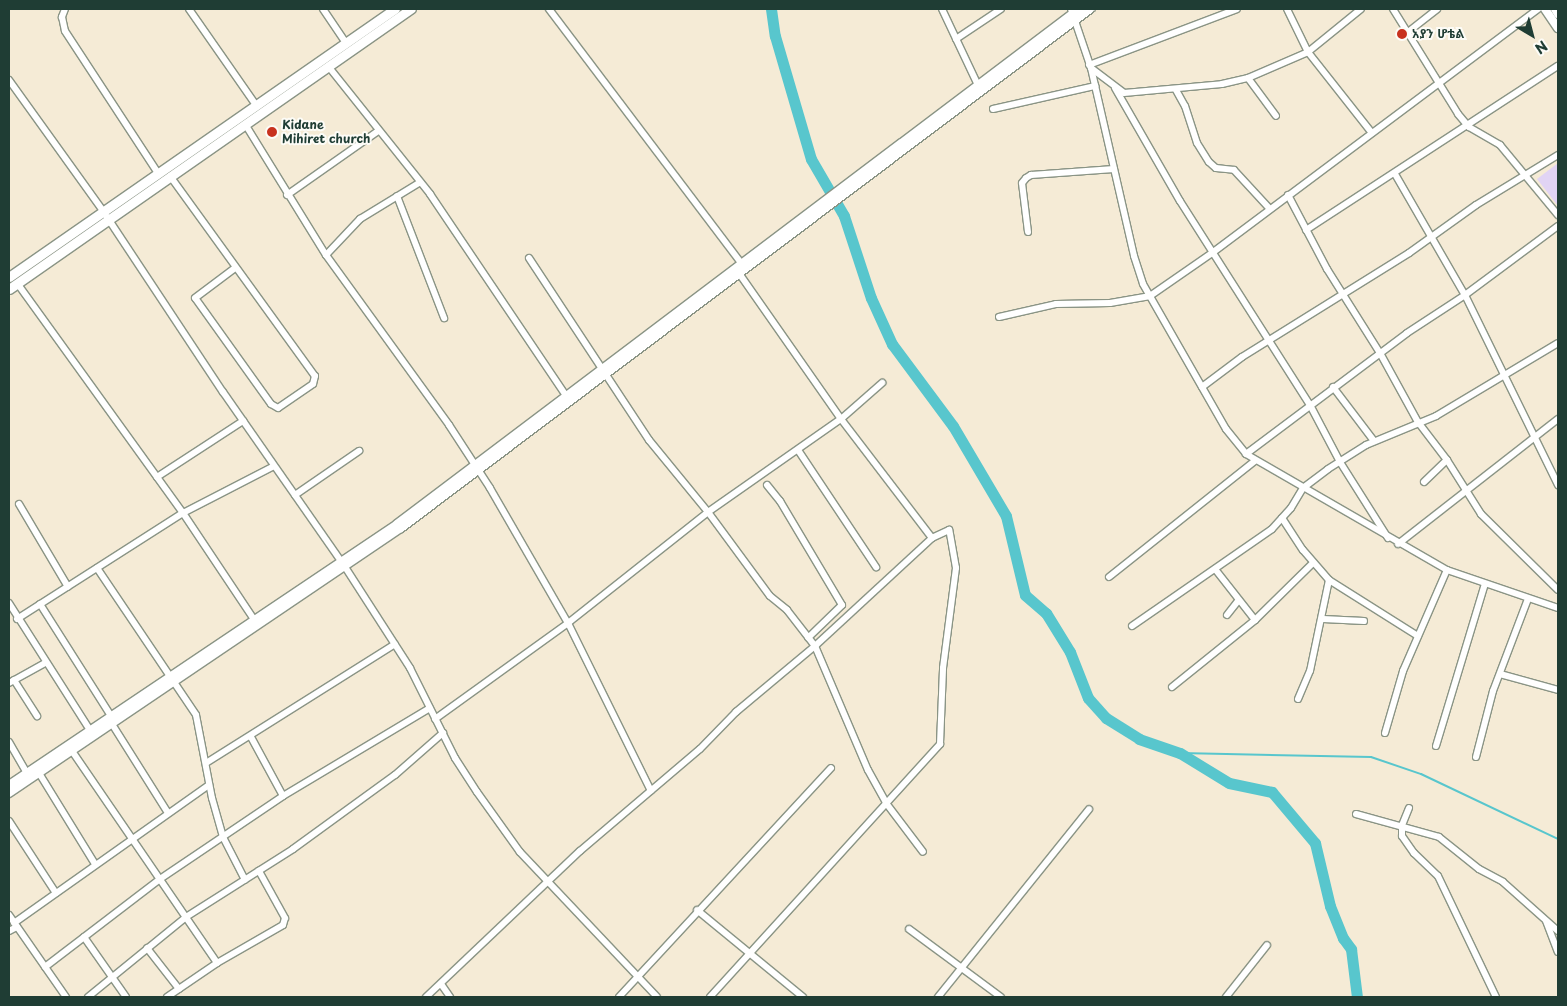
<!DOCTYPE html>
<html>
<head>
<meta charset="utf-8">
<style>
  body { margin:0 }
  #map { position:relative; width:1567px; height:1006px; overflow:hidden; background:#f5ebd6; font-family:"Playpen Sans","Noto Sans Ethiopic",sans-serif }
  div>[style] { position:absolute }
  .built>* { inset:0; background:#e1d4f4 }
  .stream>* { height:2px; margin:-1px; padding:0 1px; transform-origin:1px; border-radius:1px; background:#58c6cd }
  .river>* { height:11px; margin:-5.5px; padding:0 5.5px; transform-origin:5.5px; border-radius:5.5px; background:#58c6cd }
  .roads { filter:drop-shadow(1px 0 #8a9485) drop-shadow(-1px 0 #8a9485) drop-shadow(0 1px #8a9485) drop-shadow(0 -1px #8a9485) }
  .minor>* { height:6px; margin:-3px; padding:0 3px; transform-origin:3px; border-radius:3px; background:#fff }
  .major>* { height:8px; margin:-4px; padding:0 4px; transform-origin:4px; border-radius:4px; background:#fff }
  .highway>* { height:9px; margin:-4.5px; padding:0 4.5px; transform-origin:4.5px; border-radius:4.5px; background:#fff }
  .dots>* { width:14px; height:14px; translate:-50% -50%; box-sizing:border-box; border:2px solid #fdfcf7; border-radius:50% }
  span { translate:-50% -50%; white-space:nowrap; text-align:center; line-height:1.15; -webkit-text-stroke:4px #fdfcf7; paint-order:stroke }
  .poi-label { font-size:12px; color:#1f3d34; font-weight:700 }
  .left { translate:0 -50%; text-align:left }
  .frame { position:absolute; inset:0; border:10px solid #1f3d34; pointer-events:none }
  .north { position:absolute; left:1507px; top:10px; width:50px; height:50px; -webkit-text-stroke:4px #fdfcf7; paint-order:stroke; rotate:143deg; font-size:14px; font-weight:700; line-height:20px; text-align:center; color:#1f3d34 }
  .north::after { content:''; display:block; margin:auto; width:18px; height:22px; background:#1f3d34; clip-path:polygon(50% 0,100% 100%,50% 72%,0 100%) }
</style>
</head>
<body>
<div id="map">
  <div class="built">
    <i style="clip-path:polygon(1558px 163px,1558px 206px,1537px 179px)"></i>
  </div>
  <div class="stream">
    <i style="left:1180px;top:753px;width:191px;rotate:1.2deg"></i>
    <i style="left:1371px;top:757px;width:53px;rotate:18.8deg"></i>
    <i style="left:1421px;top:774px;width:152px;rotate:25.4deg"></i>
  </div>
  <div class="river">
    <i style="left:771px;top:9px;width:27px;rotate:82deg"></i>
    <i style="left:775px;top:36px;width:128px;rotate:73.7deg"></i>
    <i style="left:811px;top:159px;width:66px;rotate:59.9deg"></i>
    <i style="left:844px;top:216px;width:86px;rotate:71.8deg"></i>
    <i style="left:871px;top:298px;width:51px;rotate:65.5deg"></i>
    <i style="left:892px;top:344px;width:102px;rotate:53.4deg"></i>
    <i style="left:953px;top:426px;width:104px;rotate:59.5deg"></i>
    <i style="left:1006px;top:516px;width:81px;rotate:76.5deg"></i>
    <i style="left:1025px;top:595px;width:28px;rotate:41deg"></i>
    <i style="left:1046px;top:613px;width:46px;rotate:58.4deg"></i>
    <i style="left:1070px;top:652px;width:49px;rotate:68.6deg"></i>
    <i style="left:1088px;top:698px;width:27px;rotate:48deg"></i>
    <i style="left:1106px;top:718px;width:39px;rotate:32deg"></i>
    <i style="left:1139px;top:739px;width:43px;rotate:18.9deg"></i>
    <i style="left:1180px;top:753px;width:57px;rotate:31.5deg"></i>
    <i style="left:1229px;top:783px;width:44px;rotate:11.8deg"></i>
    <i style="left:1272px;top:792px;width:67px;rotate:49.9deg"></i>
    <i style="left:1315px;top:843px;width:65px;rotate:76.6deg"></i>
    <i style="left:1330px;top:906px;width:35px;rotate:68deg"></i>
    <i style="left:1343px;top:938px;width:14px;rotate:54deg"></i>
    <i style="left:1351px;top:949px;width:48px;rotate:82.9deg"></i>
  </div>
  <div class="roads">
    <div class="minor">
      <i style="left:65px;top:9px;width:9px;rotate:111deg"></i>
      <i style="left:62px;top:17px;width:14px;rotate:78deg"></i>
      <i style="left:65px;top:31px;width:170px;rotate:56.8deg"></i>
      <i style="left:189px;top:9px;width:117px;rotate:55.1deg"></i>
      <i style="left:323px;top:9px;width:41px;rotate:55.9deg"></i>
      <i style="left:549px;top:9px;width:323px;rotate:52.9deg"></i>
      <i style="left:942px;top:9px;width:84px;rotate:64.7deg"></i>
      <i style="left:1071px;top:9px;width:62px;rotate:71.3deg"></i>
      <i style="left:1091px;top:68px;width:193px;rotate:77.1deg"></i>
      <i style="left:1134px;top:256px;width:29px;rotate:72deg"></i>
      <i style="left:1143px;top:284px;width:167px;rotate:60.2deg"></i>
      <i style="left:1226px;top:429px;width:32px;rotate:51deg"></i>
      <i style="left:1246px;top:454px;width:232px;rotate:30deg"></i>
      <i style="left:1447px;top:570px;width:117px;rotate:18.9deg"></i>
      <i style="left:1287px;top:9px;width:48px;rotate:64deg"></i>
      <i style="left:1308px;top:52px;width:103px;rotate:51.7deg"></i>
      <i style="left:1393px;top:9px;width:123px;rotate:58.2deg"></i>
      <i style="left:1458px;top:114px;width:17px;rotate:50deg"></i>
      <i style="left:1469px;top:127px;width:36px;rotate:30deg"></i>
      <i style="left:1500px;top:145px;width:91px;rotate:50.4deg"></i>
      <i style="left:1408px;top:32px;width:37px;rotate:-38deg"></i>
      <i style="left:956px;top:39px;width:54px;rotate:-33.7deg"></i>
      <i style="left:1089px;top:65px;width:158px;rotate:-20.7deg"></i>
      <i style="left:328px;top:66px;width:164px;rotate:51.4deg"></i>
      <i style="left:430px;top:194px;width:245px;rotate:56deg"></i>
      <i style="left:1091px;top:68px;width:41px;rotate:37.1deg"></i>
      <i style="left:1124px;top:93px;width:98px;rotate:-5.2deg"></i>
      <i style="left:1222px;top:84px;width:27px;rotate:-13deg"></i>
      <i style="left:1248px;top:78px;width:65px;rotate:-23.4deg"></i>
      <i style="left:1308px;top:52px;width:68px;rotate:-39.1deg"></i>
      <i style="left:1248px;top:78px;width:47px;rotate:53.6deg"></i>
      <i style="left:9px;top:80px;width:161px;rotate:54.3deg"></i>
      <i style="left:103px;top:211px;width:217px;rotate:56.5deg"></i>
      <i style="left:223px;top:392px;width:213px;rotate:55.1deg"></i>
      <i style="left:345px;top:567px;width:120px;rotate:57.2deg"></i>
      <i style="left:410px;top:668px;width:101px;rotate:63.4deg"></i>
      <i style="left:455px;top:758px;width:40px;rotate:57.1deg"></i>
      <i style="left:477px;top:792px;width:74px;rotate:54.4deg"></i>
      <i style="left:520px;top:852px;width:199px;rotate:46.6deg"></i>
      <i style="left:1115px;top:88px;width:130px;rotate:60.1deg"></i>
      <i style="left:1180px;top:201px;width:242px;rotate:57.5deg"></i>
      <i style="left:1310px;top:405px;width:64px;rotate:62.2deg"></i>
      <i style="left:1340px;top:462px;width:90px;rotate:57.7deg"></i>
      <i style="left:1176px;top:90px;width:18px;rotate:61deg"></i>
      <i style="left:1185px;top:106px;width:39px;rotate:72deg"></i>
      <i style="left:1197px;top:143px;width:22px;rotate:58deg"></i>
      <i style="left:1209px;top:162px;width:9px;rotate:41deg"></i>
      <i style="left:1216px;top:168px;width:18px;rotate:6deg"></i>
      <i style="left:1234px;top:170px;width:53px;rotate:47.3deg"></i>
      <i style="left:993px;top:109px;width:105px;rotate:-12.7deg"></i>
      <i style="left:245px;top:124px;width:154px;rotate:58.3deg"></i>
      <i style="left:326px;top:255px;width:210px;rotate:54.1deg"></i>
      <i style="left:449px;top:425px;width:75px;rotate:56.9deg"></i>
      <i style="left:490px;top:488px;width:156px;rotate:60deg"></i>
      <i style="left:568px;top:623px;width:187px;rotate:63.7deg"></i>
      <i style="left:1395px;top:174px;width:140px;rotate:60deg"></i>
      <i style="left:1465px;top:295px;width:212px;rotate:63.9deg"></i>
      <i style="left:170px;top:176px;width:247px;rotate:54.1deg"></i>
      <i style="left:315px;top:376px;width:8px;rotate:104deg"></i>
      <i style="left:313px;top:384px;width:42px;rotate:145.6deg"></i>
      <i style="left:278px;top:408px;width:8px;rotate:-150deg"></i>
      <i style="left:271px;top:404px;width:130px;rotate:-125.6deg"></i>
      <i style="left:195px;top:298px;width:50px;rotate:-36.9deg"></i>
      <i style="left:287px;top:195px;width:111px;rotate:-35.1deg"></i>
      <i style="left:1288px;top:195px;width:84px;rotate:62.2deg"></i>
      <i style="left:1327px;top:269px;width:99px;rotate:57.8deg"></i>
      <i style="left:1380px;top:353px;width:79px;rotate:61.2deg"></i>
      <i style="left:1418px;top:422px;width:48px;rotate:52.7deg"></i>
      <i style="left:1447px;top:460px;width:64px;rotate:57.8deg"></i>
      <i style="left:1481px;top:514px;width:108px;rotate:44.6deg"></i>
      <i style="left:397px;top:196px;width:131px;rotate:68.9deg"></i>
      <i style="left:1306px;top:230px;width:301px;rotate:-33.1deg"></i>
      <i style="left:1028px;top:232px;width:49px;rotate:-97deg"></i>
      <i style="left:1022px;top:183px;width:6px;rotate:-51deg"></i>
      <i style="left:1026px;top:178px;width:6px;rotate:-31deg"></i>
      <i style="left:1031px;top:175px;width:83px;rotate:-4.1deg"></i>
      <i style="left:326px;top:255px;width:50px;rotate:-46.6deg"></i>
      <i style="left:360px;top:219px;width:69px;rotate:-31.4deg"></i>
      <i style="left:529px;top:258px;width:218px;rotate:56.6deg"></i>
      <i style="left:649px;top:440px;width:93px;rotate:50.7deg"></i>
      <i style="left:708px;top:512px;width:104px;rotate:53.6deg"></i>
      <i style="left:770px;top:596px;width:22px;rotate:39deg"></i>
      <i style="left:787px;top:610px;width:46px;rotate:52.1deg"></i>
      <i style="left:815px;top:646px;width:135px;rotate:66.9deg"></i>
      <i style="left:868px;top:770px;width:38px;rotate:61deg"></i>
      <i style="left:886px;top:803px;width:61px;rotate:52.9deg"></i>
      <i style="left:17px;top:283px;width:284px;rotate:54.2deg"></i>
      <i style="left:183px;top:513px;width:130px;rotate:56.3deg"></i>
      <i style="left:999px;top:317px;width:58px;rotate:-12.8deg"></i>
      <i style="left:1056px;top:304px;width:54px;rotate:-1.1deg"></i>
      <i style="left:1110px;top:303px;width:41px;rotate:-9.9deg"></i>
      <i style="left:1150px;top:296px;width:75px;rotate:-34.7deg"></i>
      <i style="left:1212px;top:253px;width:407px;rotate:-36.8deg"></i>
      <i style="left:1202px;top:387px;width:50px;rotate:-36.9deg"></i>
      <i style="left:1242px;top:357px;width:197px;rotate:-31.9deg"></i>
      <i style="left:1409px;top:253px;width:82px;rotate:-35.6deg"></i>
      <i style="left:1476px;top:205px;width:96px;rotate:-31.4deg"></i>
      <i style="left:1333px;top:387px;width:68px;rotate:52.8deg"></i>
      <i style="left:798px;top:450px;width:141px;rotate:56.3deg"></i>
      <i style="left:1246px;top:454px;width:201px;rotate:-36.9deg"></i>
      <i style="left:1407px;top:333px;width:69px;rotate:-33.2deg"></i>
      <i style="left:1465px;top:295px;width:116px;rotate:-36.6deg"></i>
      <i style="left:157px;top:477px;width:103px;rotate:-33.1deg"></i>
      <i style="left:1424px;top:482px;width:32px;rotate:-44deg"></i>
      <i style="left:767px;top:485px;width:21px;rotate:51deg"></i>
      <i style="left:780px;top:501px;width:121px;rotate:59.2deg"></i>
      <i style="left:842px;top:605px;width:47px;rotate:135.9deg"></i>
      <i style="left:295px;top:495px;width:78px;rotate:-34.5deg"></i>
      <i style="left:19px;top:504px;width:96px;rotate:59.4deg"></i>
      <i style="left:1282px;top:518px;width:38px;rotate:57deg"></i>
      <i style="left:1303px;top:550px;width:40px;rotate:49deg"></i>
      <i style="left:1329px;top:580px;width:105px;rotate:32.2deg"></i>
      <i style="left:1398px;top:544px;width:203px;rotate:-38deg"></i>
      <i style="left:97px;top:568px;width:177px;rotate:56deg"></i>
      <i style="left:196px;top:715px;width:85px;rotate:79.1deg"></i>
      <i style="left:212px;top:798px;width:41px;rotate:74.2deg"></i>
      <i style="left:223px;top:837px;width:48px;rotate:62.9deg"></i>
      <i style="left:1215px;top:569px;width:65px;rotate:51.9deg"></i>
      <i style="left:1109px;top:577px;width:186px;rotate:-38.5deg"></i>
      <i style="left:9px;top:603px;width:151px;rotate:57.5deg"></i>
      <i style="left:40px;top:604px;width:133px;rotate:57.6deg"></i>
      <i style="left:1227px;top:615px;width:18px;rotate:-52deg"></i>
      <i style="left:17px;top:619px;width:197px;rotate:-32.6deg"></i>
      <i style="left:183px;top:513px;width:102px;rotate:-27.3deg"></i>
      <i style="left:1323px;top:619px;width:41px;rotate:2.8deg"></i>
      <i style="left:1132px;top:626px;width:170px;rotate:-34.7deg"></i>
      <i style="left:1272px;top:529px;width:28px;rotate:-48deg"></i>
      <i style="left:1291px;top:508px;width:23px;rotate:-59deg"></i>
      <i style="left:1303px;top:488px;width:31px;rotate:-37deg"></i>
      <i style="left:1328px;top:469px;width:45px;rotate:-32.3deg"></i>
      <i style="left:1366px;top:445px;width:76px;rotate:-22.5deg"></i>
      <i style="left:1436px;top:416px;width:142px;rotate:-30.9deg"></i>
      <i style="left:1500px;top:674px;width:60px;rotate:15.4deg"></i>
      <i style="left:14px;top:680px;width:43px;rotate:57.4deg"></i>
      <i style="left:9px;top:683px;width:41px;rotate:-29.1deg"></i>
      <i style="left:1172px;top:687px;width:107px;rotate:-38.9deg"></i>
      <i style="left:1255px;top:620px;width:81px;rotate:-44.5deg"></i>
      <i style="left:1298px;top:699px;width:30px;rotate:-67deg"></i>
      <i style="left:1310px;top:671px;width:93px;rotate:-78.2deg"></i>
      <i style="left:435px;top:719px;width:164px;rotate:-35.8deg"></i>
      <i style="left:568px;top:623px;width:179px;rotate:-38.4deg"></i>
      <i style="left:708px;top:512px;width:162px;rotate:-35deg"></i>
      <i style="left:841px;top:419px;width:55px;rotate:-41.3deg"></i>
      <i style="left:112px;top:724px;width:105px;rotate:57.8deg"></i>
      <i style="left:1385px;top:733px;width:65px;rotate:-73.8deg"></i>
      <i style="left:1403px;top:671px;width:110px;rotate:-66.5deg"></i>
      <i style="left:251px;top:737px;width:67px;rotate:61.5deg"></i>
      <i style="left:9px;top:742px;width:36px;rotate:60deg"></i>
      <i style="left:1436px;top:746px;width:169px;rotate:-73.2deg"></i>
      <i style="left:72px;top:751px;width:257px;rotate:55.6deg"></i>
      <i style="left:1476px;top:757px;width:68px;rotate:-75.6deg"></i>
      <i style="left:1493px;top:691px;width:98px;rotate:-69.2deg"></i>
      <i style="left:206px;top:763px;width:223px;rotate:-32.2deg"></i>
      <i style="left:39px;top:773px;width:107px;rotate:58.4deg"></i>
      <i style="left:1409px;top:808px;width:18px;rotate:112deg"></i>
      <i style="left:1402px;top:825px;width:11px;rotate:90deg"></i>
      <i style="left:1402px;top:836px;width:21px;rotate:55deg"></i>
      <i style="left:1414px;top:853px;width:33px;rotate:44deg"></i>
      <i style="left:1438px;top:876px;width:134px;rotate:64.4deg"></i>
      <i style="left:1356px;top:814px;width:86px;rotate:15.5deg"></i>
      <i style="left:1439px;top:837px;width:51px;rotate:38.7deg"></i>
      <i style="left:1479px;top:869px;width:27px;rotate:28deg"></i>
      <i style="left:1503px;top:882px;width:74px;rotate:41.7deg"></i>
      <i style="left:9px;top:821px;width:86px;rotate:56.9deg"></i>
      <i style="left:697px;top:910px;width:137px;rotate:39.4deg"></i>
      <i style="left:9px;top:915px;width:100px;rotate:55.2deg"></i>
      <i style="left:1546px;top:921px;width:33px;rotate:69deg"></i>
      <i style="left:14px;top:923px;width:239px;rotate:-35.3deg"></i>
      <i style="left:909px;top:929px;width:114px;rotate:36.5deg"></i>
      <i style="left:9px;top:931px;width:9px;rotate:-27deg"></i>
      <i style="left:84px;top:937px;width:73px;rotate:55deg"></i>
      <i style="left:147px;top:948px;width:52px;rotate:52deg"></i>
      <i style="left:45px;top:967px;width:145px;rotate:-37.4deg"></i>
      <i style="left:160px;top:879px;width:148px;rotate:-34deg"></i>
      <i style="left:283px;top:796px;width:171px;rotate:-30.9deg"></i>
      <i style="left:441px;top:984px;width:16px;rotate:55deg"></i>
      <i style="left:88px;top:997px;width:127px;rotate:-39.2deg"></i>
      <i style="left:186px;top:917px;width:127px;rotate:-32.4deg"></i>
      <i style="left:293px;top:849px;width:126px;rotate:-36deg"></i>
      <i style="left:395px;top:775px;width:64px;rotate:-41.2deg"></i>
      <i style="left:167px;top:997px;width:60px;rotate:-34.2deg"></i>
      <i style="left:217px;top:963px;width:76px;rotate:-29.9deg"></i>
      <i style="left:283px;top:925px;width:7px;rotate:-74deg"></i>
      <i style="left:285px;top:918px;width:54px;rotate:-119deg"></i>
      <i style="left:426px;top:997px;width:212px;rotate:-43.5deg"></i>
      <i style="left:580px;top:851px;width:157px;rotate:-40.4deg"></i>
      <i style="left:700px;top:749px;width:52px;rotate:-45.8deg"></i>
      <i style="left:736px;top:712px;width:103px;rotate:-39.9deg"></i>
      <i style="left:815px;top:646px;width:159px;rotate:-42.7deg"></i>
      <i style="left:619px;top:997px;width:312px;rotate:-47.2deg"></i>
      <i style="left:710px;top:997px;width:342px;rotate:-47.7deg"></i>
      <i style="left:940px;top:744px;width:76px;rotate:-87.7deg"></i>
      <i style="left:943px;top:668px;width:101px;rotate:-82.6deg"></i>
      <i style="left:956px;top:568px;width:39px;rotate:-100deg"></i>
      <i style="left:949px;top:530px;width:19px;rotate:155deg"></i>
      <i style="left:932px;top:538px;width:150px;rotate:-127.4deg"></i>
      <i style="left:841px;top:419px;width:176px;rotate:-125deg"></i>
      <i style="left:938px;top:997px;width:241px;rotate:-51.2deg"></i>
      <i style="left:1226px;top:997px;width:66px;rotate:-51.7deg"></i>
    </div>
    <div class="major">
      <i style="left:1545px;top:9px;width:23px;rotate:56deg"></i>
      <i style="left:1555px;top:9px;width:6px;rotate:59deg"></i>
      <i style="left:9px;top:785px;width:468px;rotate:-33.9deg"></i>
      <i style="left:397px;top:524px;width:855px;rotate:-37.06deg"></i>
      <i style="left:9px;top:793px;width:473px;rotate:-34.1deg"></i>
      <i style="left:401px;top:528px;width:863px;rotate:-36.99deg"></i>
    </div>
    <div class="highway">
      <i style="left:9px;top:277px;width:470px;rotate:-34.8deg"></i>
      <i style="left:9px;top:289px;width:490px;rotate:-34.9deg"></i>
    </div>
  </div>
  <div class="dots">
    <i style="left:1402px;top:34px;background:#c8321e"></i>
    <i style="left:272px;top:132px;background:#c8321e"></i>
  </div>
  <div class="poi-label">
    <span class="left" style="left:1412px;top:34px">አያን ሆቴል</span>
    <span class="left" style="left:282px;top:132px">Kidane<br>Mihiret church</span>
  </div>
  <div class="frame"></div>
  <div class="north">N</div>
</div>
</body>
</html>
